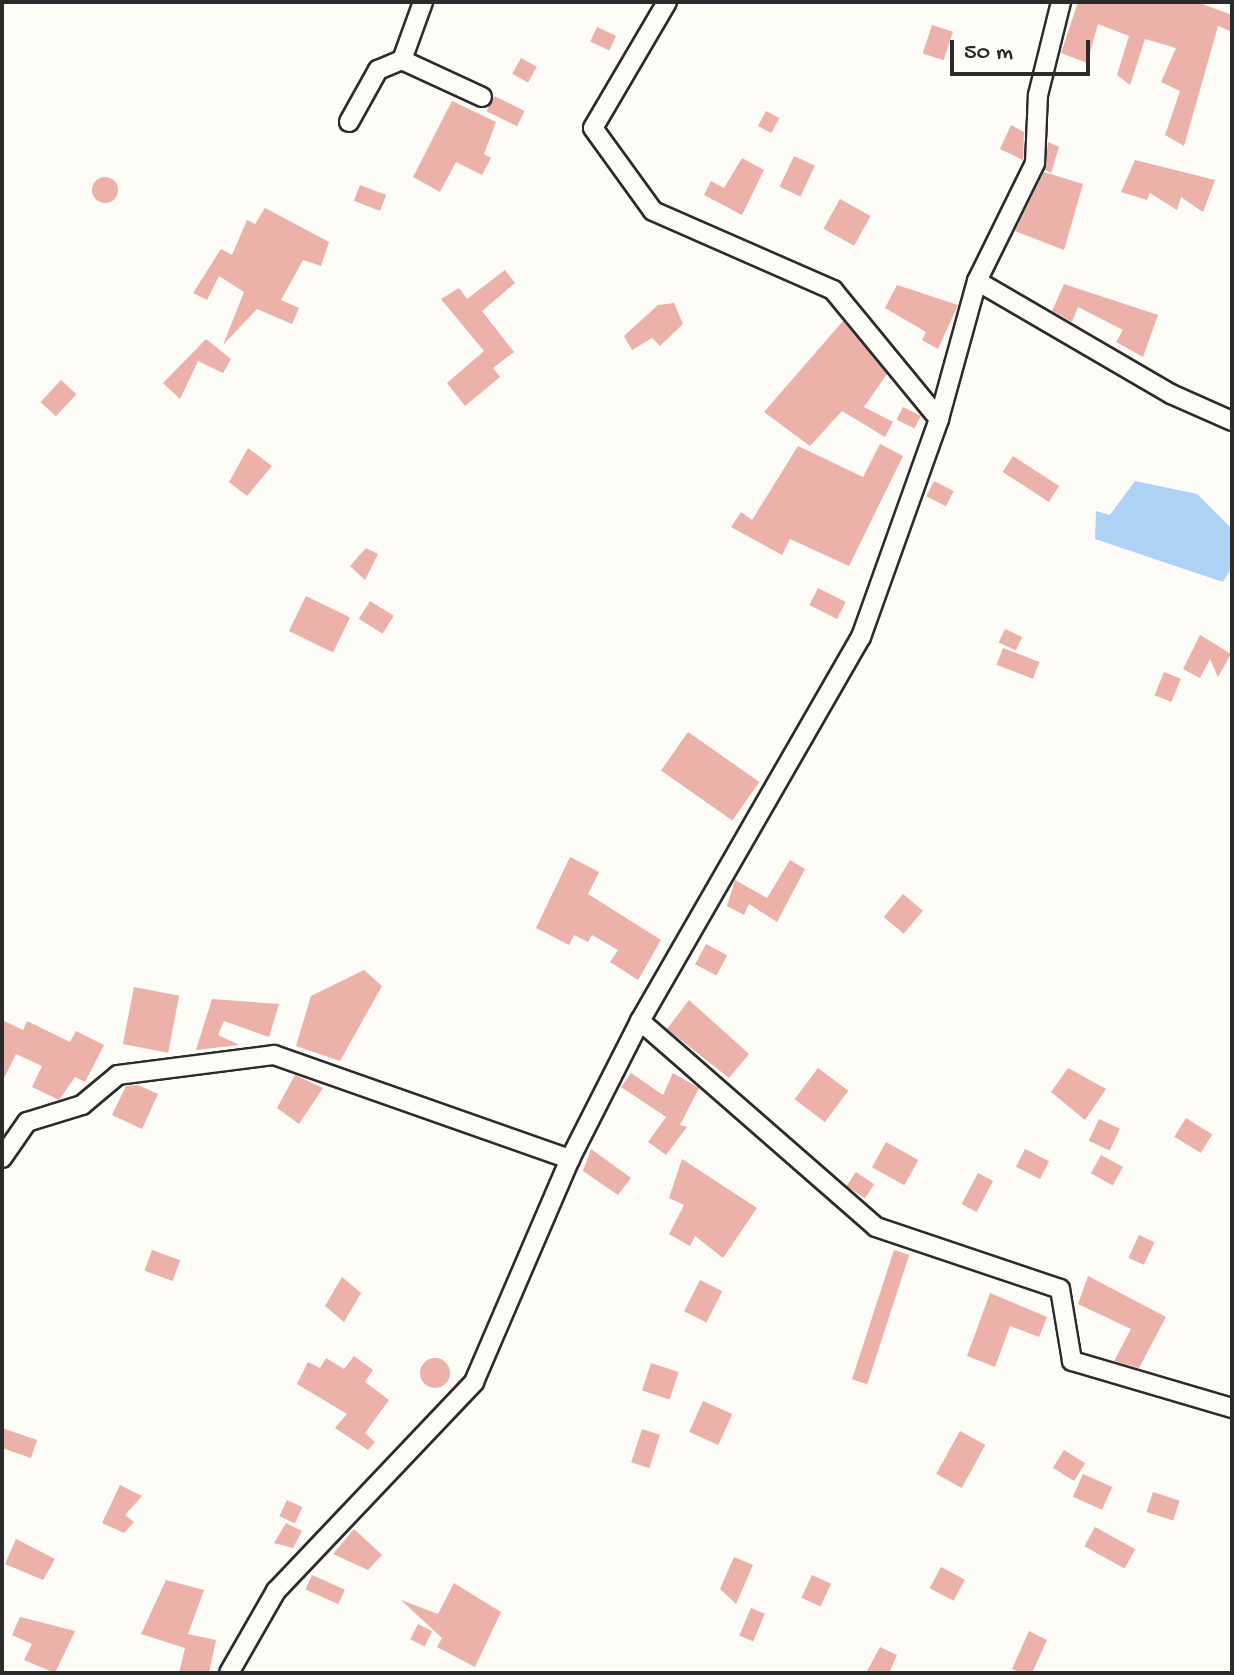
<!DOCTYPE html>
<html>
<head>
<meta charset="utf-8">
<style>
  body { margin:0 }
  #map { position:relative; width:1234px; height:1675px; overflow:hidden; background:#fdfcf7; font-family:"Gochi Hand",sans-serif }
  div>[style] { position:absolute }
  .water>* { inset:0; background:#add2f6 }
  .building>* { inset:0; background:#ecb1a9; transform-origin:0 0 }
  .round { border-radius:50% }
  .roads { filter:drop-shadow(2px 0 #2b2b2b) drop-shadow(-2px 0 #2b2b2b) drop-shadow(0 2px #2b2b2b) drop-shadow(0 -2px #2b2b2b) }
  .minor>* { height:18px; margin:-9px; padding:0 9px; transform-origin:9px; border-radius:9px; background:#fdfcf7 }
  span { translate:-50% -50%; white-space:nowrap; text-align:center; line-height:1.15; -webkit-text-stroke:7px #fdfcf7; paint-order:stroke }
  .frame { position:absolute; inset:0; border:4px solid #2b2b2b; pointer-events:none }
  .scale { position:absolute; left:950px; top:40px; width:140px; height:36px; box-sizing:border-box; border:4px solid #2b2b2b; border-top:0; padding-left:10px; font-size:24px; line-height:28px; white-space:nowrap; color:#2b2b2b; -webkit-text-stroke:6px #fdfcf7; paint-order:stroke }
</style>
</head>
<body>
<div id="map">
  <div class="water">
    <i style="clip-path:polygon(1135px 481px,1197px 494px,1232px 529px,1232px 567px,1223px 582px,1095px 539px,1096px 511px,1110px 515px)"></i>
  </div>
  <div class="building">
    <i style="clip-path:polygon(1078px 2px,1197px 2px,1232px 15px,1232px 32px,1218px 26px,1184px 146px,1165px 135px,1180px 91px,1161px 82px,1176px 48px,1145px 39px,1130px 85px,1117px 75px,1129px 36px,1098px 24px,1087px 63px,1061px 53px)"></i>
    <i style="left:932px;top:25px;width:22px;height:30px;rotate:18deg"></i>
    <i style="left:597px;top:27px;width:21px;height:16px;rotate:25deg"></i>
    <i style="left:521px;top:58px;width:18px;height:18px;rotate:29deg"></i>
    <i style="left:494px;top:96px;width:34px;height:17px;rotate:26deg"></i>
    <i style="clip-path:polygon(452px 101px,496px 122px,484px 154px,491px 158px,482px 175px,456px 162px,440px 192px,413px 177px)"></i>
    <i style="left:766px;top:111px;width:15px;height:17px;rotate:28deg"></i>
    <i style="clip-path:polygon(1011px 125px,1024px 132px,1023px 160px,1000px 149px)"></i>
    <i style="clip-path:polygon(1048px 142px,1059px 147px,1051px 173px,1045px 170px)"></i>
    <i style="left:794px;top:156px;width:23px;height:34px;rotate:25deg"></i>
    <i style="clip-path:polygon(742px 158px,764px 170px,742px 215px,704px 195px,711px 181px,724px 188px)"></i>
    <i style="clip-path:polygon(1135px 160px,1215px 180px,1203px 212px,1181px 197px,1177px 210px,1150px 193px,1147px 200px,1121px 192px)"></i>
    <i style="clip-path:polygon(1044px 172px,1083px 184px,1064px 250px,1015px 231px)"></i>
    <i class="round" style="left:92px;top:177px;width:26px;height:26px"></i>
    <i style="left:360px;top:185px;width:28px;height:17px;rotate:21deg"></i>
    <i style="left:840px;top:199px;width:35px;height:34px;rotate:29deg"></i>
    <i style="clip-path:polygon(265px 208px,329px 242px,321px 266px,303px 260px,281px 300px,299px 308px,292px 324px,257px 309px,223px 345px,244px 292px,219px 276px,207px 300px,193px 293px,221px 249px,232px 255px,247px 220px,255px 224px)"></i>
    <i style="clip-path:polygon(505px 270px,515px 283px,482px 311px,514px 352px,493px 368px,500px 377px,465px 406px,447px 383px,484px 351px,441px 299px,459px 288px,467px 299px)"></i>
    <i style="clip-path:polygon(1064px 284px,1158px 315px,1143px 357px,1116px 342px,1123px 330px,1078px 307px,1072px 322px,1052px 311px)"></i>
    <i style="clip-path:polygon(897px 285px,958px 305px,938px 349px,922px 340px,926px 332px,885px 308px)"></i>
    <i style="clip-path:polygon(674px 303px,683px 324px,660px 346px,652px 338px,632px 350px,624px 336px,658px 305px)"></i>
    <i style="clip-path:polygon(843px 321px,887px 374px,864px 407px,893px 422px,885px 437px,842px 411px,810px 446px,764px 412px)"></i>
    <i style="clip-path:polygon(206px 339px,231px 359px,223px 373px,198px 361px,180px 399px,163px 383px)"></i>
    <i style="left:61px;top:380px;width:21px;height:30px;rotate:43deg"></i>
    <i style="left:903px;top:407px;width:20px;height:14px;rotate:27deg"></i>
    <i style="clip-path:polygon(880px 444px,903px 456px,849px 566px,790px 539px,782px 555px,731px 527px,741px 512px,752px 520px,798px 446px,863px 477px)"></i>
    <i style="clip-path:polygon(248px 448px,272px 466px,247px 496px,229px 482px)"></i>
    <i style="left:1013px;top:456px;width:55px;height:19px;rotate:33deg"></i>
    <i style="left:934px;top:481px;width:22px;height:17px;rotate:27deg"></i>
    <i style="clip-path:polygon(366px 548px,378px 554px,365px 580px,350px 566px)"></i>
    <i style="left:818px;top:588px;width:31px;height:19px;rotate:27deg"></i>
    <i style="left:306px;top:596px;width:49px;height:39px;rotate:26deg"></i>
    <i style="left:370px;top:601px;width:28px;height:21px;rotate:32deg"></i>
    <i style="left:1005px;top:629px;width:19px;height:15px;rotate:25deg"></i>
    <i style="clip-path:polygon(1200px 635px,1231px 654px,1218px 677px,1210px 659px,1200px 678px,1183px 669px)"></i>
    <i style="left:1003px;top:648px;width:39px;height:18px;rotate:21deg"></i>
    <i style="left:1164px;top:672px;width:18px;height:25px;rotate:22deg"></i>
    <i style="left:688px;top:732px;width:87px;height:47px;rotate:35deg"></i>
    <i style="clip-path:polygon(570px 857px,599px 872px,588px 894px,661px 940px,638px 980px,610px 962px,618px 950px,592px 935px,588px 942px,574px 935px,569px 945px,536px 928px)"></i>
    <i style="clip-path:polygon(790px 860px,805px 869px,777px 922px,749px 904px,744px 915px,727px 906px,735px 880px,767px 898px)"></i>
    <i style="left:903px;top:894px;width:26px;height:30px;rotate:40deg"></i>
    <i style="left:706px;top:944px;width:24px;height:23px;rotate:28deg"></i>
    <i style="clip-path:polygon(364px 970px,382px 986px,340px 1061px,296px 1046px,311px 996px)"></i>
    <i style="left:134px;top:987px;width:46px;height:58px;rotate:11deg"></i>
    <i style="clip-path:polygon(212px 999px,279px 1004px,269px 1037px,224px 1021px,218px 1035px,239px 1045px,196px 1050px)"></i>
    <i style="clip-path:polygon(689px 1000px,749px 1054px,729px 1078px,667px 1029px)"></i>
    <i style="clip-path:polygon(2px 1020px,23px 1030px,27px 1021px,70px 1042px,76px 1031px,104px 1045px,85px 1082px,75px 1077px,59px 1100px,32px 1087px,42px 1066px,16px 1054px,2px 1082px)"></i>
    <i style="left:818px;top:1068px;width:38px;height:39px;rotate:37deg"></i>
    <i style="clip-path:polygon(1068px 1068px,1106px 1089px,1085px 1120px,1051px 1092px)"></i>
    <i style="clip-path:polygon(631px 1073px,663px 1095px,673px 1073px,699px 1088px,680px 1125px,687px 1127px,666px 1155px,648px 1142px,666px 1117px,621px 1087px)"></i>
    <i style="clip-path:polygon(295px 1075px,323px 1088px,299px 1124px,277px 1108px)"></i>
    <i style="clip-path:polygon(138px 1085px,158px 1094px,142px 1129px,112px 1115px,126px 1086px)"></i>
    <i style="left:1186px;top:1118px;width:31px;height:22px;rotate:32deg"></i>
    <i style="left:1099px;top:1119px;width:23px;height:24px;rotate:25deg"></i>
    <i style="left:886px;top:1142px;width:37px;height:29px;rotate:29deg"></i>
    <i style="clip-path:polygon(591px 1149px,631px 1178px,618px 1195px,583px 1171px)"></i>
    <i style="left:1025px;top:1149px;width:27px;height:20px;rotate:27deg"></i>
    <i style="left:1101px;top:1155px;width:25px;height:21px;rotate:29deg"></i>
    <i style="clip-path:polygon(682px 1159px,757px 1208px,723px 1258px,695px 1236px,690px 1246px,669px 1234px,684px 1205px,669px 1198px)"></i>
    <i style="left:856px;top:1172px;width:22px;height:17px;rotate:34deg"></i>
    <i style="left:978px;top:1173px;width:17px;height:35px;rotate:28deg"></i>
    <i style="left:1139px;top:1235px;width:17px;height:25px;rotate:25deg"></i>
    <i style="left:152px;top:1250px;width:30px;height:22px;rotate:20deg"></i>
    <i style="left:894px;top:1250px;width:16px;height:136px;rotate:18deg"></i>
    <i style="clip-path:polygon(1088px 1276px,1166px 1317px,1139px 1368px,1114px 1361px,1131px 1329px,1078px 1304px)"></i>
    <i style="clip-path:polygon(342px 1277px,361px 1293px,344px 1322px,325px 1306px)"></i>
    <i style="left:700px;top:1280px;width:25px;height:35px;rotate:27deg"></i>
    <i style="clip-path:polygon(990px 1293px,1047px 1317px,1039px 1337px,1010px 1326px,995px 1367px,967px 1356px)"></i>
    <i style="clip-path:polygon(354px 1356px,373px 1370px,365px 1382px,389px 1400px,365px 1433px,375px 1442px,368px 1450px,335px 1428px,347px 1414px,297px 1384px,308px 1362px,320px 1368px,326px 1358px,344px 1369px)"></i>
    <i class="round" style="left:420px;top:1358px;width:30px;height:30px"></i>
    <i style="left:651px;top:1363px;width:29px;height:29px;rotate:18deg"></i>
    <i style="left:703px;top:1401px;width:32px;height:34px;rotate:24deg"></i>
    <i style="clip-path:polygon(2px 1428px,37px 1440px,31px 1458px,2px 1448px)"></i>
    <i style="left:642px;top:1429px;width:19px;height:35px;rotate:18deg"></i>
    <i style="left:960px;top:1431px;width:29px;height:49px;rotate:29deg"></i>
    <i style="left:1064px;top:1450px;width:25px;height:21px;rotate:32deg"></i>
    <i style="left:1083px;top:1474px;width:32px;height:25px;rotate:24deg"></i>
    <i style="clip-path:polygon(120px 1485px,142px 1496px,125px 1515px,134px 1522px,124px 1533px,102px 1523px)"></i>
    <i style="left:1153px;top:1492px;width:28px;height:21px;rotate:18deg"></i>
    <i style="left:287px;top:1500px;width:17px;height:18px;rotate:25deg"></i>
    <i style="clip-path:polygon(286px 1523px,302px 1531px,293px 1548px,274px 1543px)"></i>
    <i style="left:1095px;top:1527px;width:46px;height:22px;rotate:29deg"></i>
    <i style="clip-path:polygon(354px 1529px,382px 1555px,368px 1570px,333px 1554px)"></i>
    <i style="clip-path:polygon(16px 1539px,55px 1559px,43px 1580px,5px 1564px)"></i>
    <i style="clip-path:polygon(734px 1557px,753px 1565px,736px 1604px,720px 1589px)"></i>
    <i style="left:941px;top:1567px;width:27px;height:24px;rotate:28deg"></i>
    <i style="left:312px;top:1575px;width:36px;height:16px;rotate:24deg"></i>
    <i style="left:812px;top:1575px;width:21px;height:25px;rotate:25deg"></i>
    <i style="clip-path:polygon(166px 1580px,204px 1590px,188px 1634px,216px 1640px,209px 1673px,179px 1673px,185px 1648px,141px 1634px)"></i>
    <i style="clip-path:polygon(454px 1583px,501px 1612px,475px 1667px,437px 1647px,442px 1638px,401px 1600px,438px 1614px)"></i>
    <i style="left:751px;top:1608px;width:15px;height:30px;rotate:23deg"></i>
    <i style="clip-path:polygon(20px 1617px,75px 1631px,55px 1673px,24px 1660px,32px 1644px,12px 1635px)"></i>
    <i style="left:418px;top:1624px;width:16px;height:17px;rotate:27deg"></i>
    <i style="clip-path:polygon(1029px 1631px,1047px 1640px,1032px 1673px,1022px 1673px,1012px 1669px)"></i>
    <i style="clip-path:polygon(880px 1647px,897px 1655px,889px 1673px,866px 1673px)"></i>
  </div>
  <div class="roads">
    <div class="minor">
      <i style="left:667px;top:2px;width:146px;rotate:120.4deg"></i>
      <i style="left:593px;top:128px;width:102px;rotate:54.1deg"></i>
      <i style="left:653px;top:211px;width:197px;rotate:23.7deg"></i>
      <i style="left:833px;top:290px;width:167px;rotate:50.6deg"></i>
      <i style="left:402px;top:60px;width:62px;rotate:-70.1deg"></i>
      <i style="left:349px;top:122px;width:60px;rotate:-60.9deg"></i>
      <i style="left:378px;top:70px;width:26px;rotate:-23deg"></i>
      <i style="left:402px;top:60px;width:88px;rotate:24.8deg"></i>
      <i style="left:977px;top:281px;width:225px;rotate:30.2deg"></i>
      <i style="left:1171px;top:394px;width:67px;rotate:23.9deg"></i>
      <i style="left:640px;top:1021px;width:313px;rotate:41.1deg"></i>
      <i style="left:876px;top:1227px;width:194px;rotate:18.6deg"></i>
      <i style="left:1060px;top:1289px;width:73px;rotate:80.5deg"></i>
      <i style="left:1072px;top:1361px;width:167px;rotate:16.4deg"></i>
      <i style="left:2px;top:1158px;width:44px;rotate:-55.2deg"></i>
      <i style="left:27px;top:1122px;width:58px;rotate:-17.2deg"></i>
      <i style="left:82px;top:1105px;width:47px;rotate:-39.8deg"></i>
      <i style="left:118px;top:1075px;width:157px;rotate:-7.3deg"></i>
      <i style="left:274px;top:1055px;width:314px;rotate:19.4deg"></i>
      <i style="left:229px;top:1673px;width:95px;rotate:-60.2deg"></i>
      <i style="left:276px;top:1591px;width:288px;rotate:-46.5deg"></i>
      <i style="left:474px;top:1382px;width:243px;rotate:-66.7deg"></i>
      <i style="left:570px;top:1159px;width:155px;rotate:-63.1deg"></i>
      <i style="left:640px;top:1021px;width:443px;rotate:-60.1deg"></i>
      <i style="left:861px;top:637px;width:232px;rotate:-70.3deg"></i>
      <i style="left:939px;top:419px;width:143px;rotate:-74.6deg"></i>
      <i style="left:977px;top:281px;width:131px;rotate:-63.8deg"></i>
      <i style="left:1035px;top:163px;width:68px;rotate:-87.5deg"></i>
      <i style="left:1038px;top:95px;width:96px;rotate:-76.1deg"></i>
    </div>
  </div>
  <div class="frame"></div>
  <div class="scale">50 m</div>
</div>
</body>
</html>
